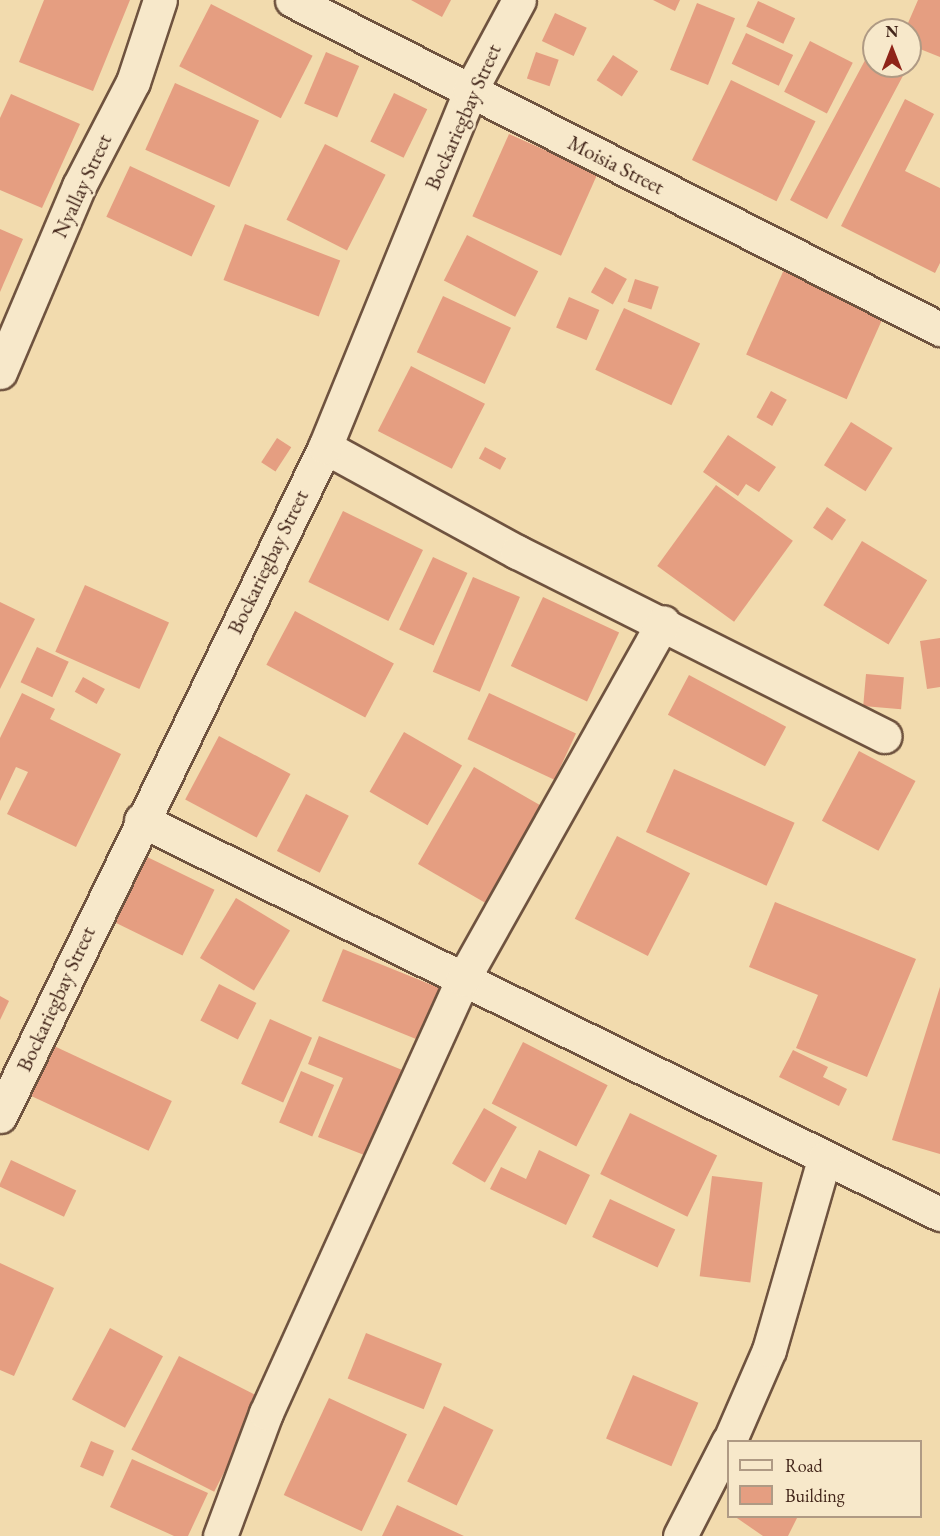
<!DOCTYPE html>
<html>
<head>
<meta charset="utf-8">
<style>
  body { margin:0 }
  #map { position:relative; width:940px; height:1536px; overflow:hidden; background:#f2dbae; font-family:"EB Garamond",serif }
  div>[style] { position:absolute }
  .building>* { inset:0; background:#e59e81; transform-origin:0 0 }
  .roads { filter:drop-shadow(2px 0 #6f533f) drop-shadow(-2px 0 #6f533f) drop-shadow(0 2px #6f533f) drop-shadow(0 -2px #6f533f) }
  .minor>* { height:33px; margin:-16.5px; padding:0 16.5px; transform-origin:16.5px; border-radius:16.5px; background:#f7e8ca }
  span { translate:-50% -50%; white-space:nowrap; text-align:center; line-height:1.15; -webkit-text-stroke:5px #f7e8ca; paint-order:stroke }
  .street-label { font-size:21px; color:#43261a }
  .legend { position:absolute; left:727px; top:1440px; width:195px; height:78px; box-sizing:border-box; background:#f7e8ca; border:2px solid #af9a84; margin:0; padding:8px 10px; list-style:none; font-size:18px; color:#43261a }
  .legend li { display:flex; align-items:center; gap:12px; height:30px }
  .legend b { width:30px; border:2px solid #af9a84 }
  .north { position:absolute; left:862px; top:18px; width:60px; height:60px; box-sizing:border-box; background:#f7e8ca; border:2px solid #af9a84; border-radius:50%; rotate:0deg; font-size:16px; font-weight:700; line-height:24px; text-align:center; color:#43261a }
  .north::after { content:''; display:block; margin:auto; width:21px; height:27px; background:#8f2418; clip-path:polygon(50% 0,100% 100%,50% 72%,0 100%) }
</style>
</head>
<body>
<div id="map">
  <div class="building">
    <i style="clip-path:polygon(44px 0,130px 0,93px 91px,19px 62px)"></i>
    <i style="clip-path:polygon(411px 0,451px 0,442px 17px)"></i>
    <i style="clip-path:polygon(653px 0,680px 0,675px 11px)"></i>
    <i style="clip-path:polygon(918px 0,940px 0,940px 57px,910px 45px,910px 30px,905px 30px)"></i>
    <i style="left:758px;top:1px;width:41px;height:28px;rotate:25deg"></i>
    <i style="left:697px;top:3px;width:41px;height:72px;rotate:22deg"></i>
    <i style="left:211px;top:4px;width:114px;height:70px;rotate:27deg"></i>
    <i style="left:555px;top:13px;width:35px;height:31px;rotate:25deg"></i>
    <i style="left:746px;top:33px;width:52px;height:34px;rotate:25deg"></i>
    <i style="left:810px;top:41px;width:48px;height:57px;rotate:27deg"></i>
    <i style="clip-path:polygon(870px 51px,874px 66px,906px 70px,827px 219px,790px 200px)"></i>
    <i style="left:326px;top:52px;width:36px;height:56px;rotate:23deg"></i>
    <i style="left:536px;top:52px;width:24px;height:28px;rotate:19deg"></i>
    <i style="left:613px;top:55px;width:30px;height:30px;rotate:33deg"></i>
    <i style="left:731px;top:80px;width:94px;height:89px;rotate:26deg"></i>
    <i style="left:175px;top:83px;width:92px;height:73px;rotate:24deg"></i>
    <i style="left:394px;top:93px;width:37px;height:54px;rotate:26deg"></i>
    <i style="clip-path:polygon(11px 94px,80px 124px,42px 208px,0 190px,0 118px)"></i>
    <i style="clip-path:polygon(905px 99px,934px 114px,905px 171px,940px 188px,940px 263px,935px 273px,841px 226px)"></i>
    <i style="left:509px;top:134px;width:97px;height:90px;rotate:24deg"></i>
    <i style="left:325px;top:144px;width:68px;height:85px;rotate:27deg"></i>
    <i style="left:130px;top:166px;width:94px;height:56px;rotate:25deg"></i>
    <i style="left:245px;top:224px;width:102px;height:60px;rotate:21deg"></i>
    <i style="clip-path:polygon(0 229px,23px 239px,0 292px)"></i>
    <i style="left:467px;top:235px;width:80px;height:51px;rotate:27deg"></i>
    <i style="left:786px;top:265px;width:110px;height:98px;rotate:24deg"></i>
    <i style="left:605px;top:267px;width:25px;height:29px;rotate:29deg"></i>
    <i style="left:635px;top:279px;width:25px;height:24px;rotate:18deg"></i>
    <i style="left:443px;top:296px;width:75px;height:62px;rotate:25deg"></i>
    <i style="left:569px;top:297px;width:33px;height:33px;rotate:23deg"></i>
    <i style="left:624px;top:308px;width:84px;height:68px;rotate:25deg"></i>
    <i style="left:411px;top:366px;width:83px;height:73px;rotate:27deg"></i>
    <i style="left:771px;top:391px;width:18px;height:30px;rotate:29deg"></i>
    <i style="left:851px;top:422px;width:49px;height:51px;rotate:32deg"></i>
    <i style="clip-path:polygon(728px 435px,776px 467px,759px 492px,746px 484px,738px 496px,703px 472px)"></i>
    <i style="left:277px;top:438px;width:17px;height:29px;rotate:33deg"></i>
    <i style="left:485px;top:447px;width:24px;height:13px;rotate:28deg"></i>
    <i style="left:716px;top:485px;width:95px;height:100px;rotate:36deg"></i>
    <i style="left:827px;top:507px;width:23px;height:25px;rotate:34deg"></i>
    <i style="left:343px;top:511px;width:89px;height:79px;rotate:26deg"></i>
    <i style="left:862px;top:541px;width:76px;height:75px;rotate:31deg"></i>
    <i style="left:433px;top:557px;width:38px;height:80px;rotate:25deg"></i>
    <i style="left:473px;top:577px;width:51px;height:103px;rotate:23deg"></i>
    <i style="left:85px;top:585px;width:92px;height:73px;rotate:24deg"></i>
    <i style="left:543px;top:597px;width:84px;height:76px;rotate:25deg"></i>
    <i style="clip-path:polygon(0 602px,35px 619px,0 689px)"></i>
    <i style="left:295px;top:611px;width:112px;height:61px;rotate:28deg"></i>
    <i style="clip-path:polygon(940px 638px,940px 687px,927px 689px,920px 641px)"></i>
    <i style="left:37px;top:647px;width:35px;height:39px;rotate:25deg"></i>
    <i style="left:866px;top:674px;width:38px;height:32px;rotate:5deg"></i>
    <i style="left:689px;top:675px;width:110px;height:45px;rotate:28deg"></i>
    <i style="left:83px;top:677px;width:25px;height:17px;rotate:29deg"></i>
    <i style="clip-path:polygon(22px 693px,55px 709px,50px 719px,121px 754px,76px 847px,7px 814px,28px 772px,16px 767px,0 801px,0 738px)"></i>
    <i style="left:489px;top:693px;width:96px;height:51px;rotate:25deg"></i>
    <i style="left:404px;top:732px;width:67px;height:69px;rotate:30deg"></i>
    <i style="left:219px;top:736px;width:81px;height:72px;rotate:28deg"></i>
    <i style="left:859px;top:751px;width:64px;height:79px;rotate:28deg"></i>
    <i style="left:474px;top:767px;width:83px;height:112px;rotate:30deg"></i>
    <i style="left:674px;top:769px;width:132px;height:69px;rotate:24deg"></i>
    <i style="left:306px;top:794px;width:48px;height:64px;rotate:27deg"></i>
    <i style="left:617px;top:836px;width:82px;height:93px;rotate:27deg"></i>
    <i style="left:139px;top:853px;width:84px;height:73px;rotate:26deg"></i>
    <i style="left:236px;top:898px;width:63px;height:70px;rotate:31deg"></i>
    <i style="clip-path:polygon(775px 902px,916px 959px,867px 1077px,796px 1048px,818px 995px,749px 967px)"></i>
    <i style="left:343px;top:949px;width:106px;height:56px;rotate:22deg"></i>
    <i style="left:219px;top:984px;width:42px;height:41px;rotate:27deg"></i>
    <i style="clip-path:polygon(940px 987px,940px 1154px,892px 1140px)"></i>
    <i style="clip-path:polygon(0 996px,9px 1001px,0 1020px)"></i>
    <i style="left:270px;top:1019px;width:46px;height:71px;rotate:24deg"></i>
    <i style="clip-path:polygon(319px 1036px,412px 1074px,377px 1160px,318px 1137px,343px 1078px,308px 1064px)"></i>
    <i style="left:523px;top:1042px;width:95px;height:69px;rotate:27deg"></i>
    <i style="left:54px;top:1046px;width:130px;height:55px;rotate:25deg"></i>
    <i style="clip-path:polygon(793px 1050px,828px 1067px,823px 1077px,847px 1089px,839px 1106px,779px 1077px)"></i>
    <i style="left:301px;top:1071px;width:36px;height:56px;rotate:23deg"></i>
    <i style="left:484px;top:1108px;width:38px;height:64px;rotate:30deg"></i>
    <i style="left:630px;top:1113px;width:97px;height:68px;rotate:26deg"></i>
    <i style="clip-path:polygon(539px 1150px,590px 1175px,566px 1225px,490px 1189px,501px 1167px,526px 1179px)"></i>
    <i style="left:11px;top:1160px;width:72px;height:29px;rotate:25deg"></i>
    <i style="left:712px;top:1176px;width:51px;height:101px;rotate:7deg"></i>
    <i style="left:610px;top:1199px;width:72px;height:42px;rotate:25deg"></i>
    <i style="clip-path:polygon(0 1263px,54px 1288px,14px 1376px,0 1370px)"></i>
    <i style="left:110px;top:1328px;width:60px;height:81px;rotate:28deg"></i>
    <i style="left:366px;top:1333px;width:82px;height:49px;rotate:22deg"></i>
    <i style="left:179px;top:1356px;width:93px;height:105px;rotate:27deg"></i>
    <i style="left:633px;top:1375px;width:71px;height:69px;rotate:23deg"></i>
    <i style="left:329px;top:1398px;width:86px;height:107px;rotate:25deg"></i>
    <i style="left:444px;top:1406px;width:55px;height:84px;rotate:26deg"></i>
    <i style="left:91px;top:1441px;width:25px;height:28px;rotate:23deg"></i>
    <i style="clip-path:polygon(132px 1459px,208px 1493px,188px 1536px,174px 1536px,110px 1507px)"></i>
    <i style="clip-path:polygon(397px 1505px,464px 1536px,382px 1536px)"></i>
    <i style="clip-path:polygon(734px 1516px,798px 1516px,788px 1536px,763px 1536px)"></i>
  </div>
  <div class="roads">
    <div class="minor">
      <i style="left:292px;top:0;width:727px;rotate:26.92deg"></i>
      <i style="left:0;top:372px;width:202px;rotate:-67deg"></i>
      <i style="left:79px;top:186px;width:117px;rotate:-62.6deg"></i>
      <i style="left:133px;top:82px;width:86px;rotate:-71.8deg"></i>
      <i style="left:325px;top:447px;width:219px;rotate:28.7deg"></i>
      <i style="left:517px;top:552px;width:411px;rotate:26.6deg"></i>
      <i style="left:141px;top:820px;width:891px;rotate:26.25deg"></i>
      <i style="left:0;top:1116px;width:744px;rotate:-64.09deg"></i>
      <i style="left:325px;top:447px;width:384px;rotate:-67.8deg"></i>
      <i style="left:470px;top:91px;width:103px;rotate:-61.7deg"></i>
      <i style="left:729px;top:1442px;width:100px;rotate:-66.5deg"></i>
      <i style="left:769px;top:1350px;width:199px;rotate:-73.9deg"></i>
      <i style="left:220px;top:1536px;width:131px;rotate:-69.5deg"></i>
      <i style="left:266px;top:1413px;width:477px;rotate:-65.6deg"></i>
      <i style="left:463px;top:979px;width:409px;rotate:-60.7deg"></i>
      <i style="left:680px;top:1536px;width:106px;rotate:-62.9deg"></i>
    </div>
  </div>
  <div class="street-label">
    <span style="left:463px;top:117px;rotate:-66deg">Bockariegbay Street</span>
    <span style="left:616px;top:165px;rotate:27deg">Moisia Street</span>
    <span style="left:82px;top:186px;rotate:-65deg">Nyallay Street</span>
    <span style="left:268px;top:562px;rotate:-64deg">Bockariegbay Street</span>
    <span style="left:56px;top:999px;rotate:-65deg">Bockariegbay Street</span>
  </div>
  <ul class="legend">
  <li><b style="height:8px;background:#f7e8ca"></b>Road</li>
  <li><b style="height:16px;background:#e59e81"></b>Building</li>
  </ul>
  <div class="north">N</div>
</div>
</body>
</html>
